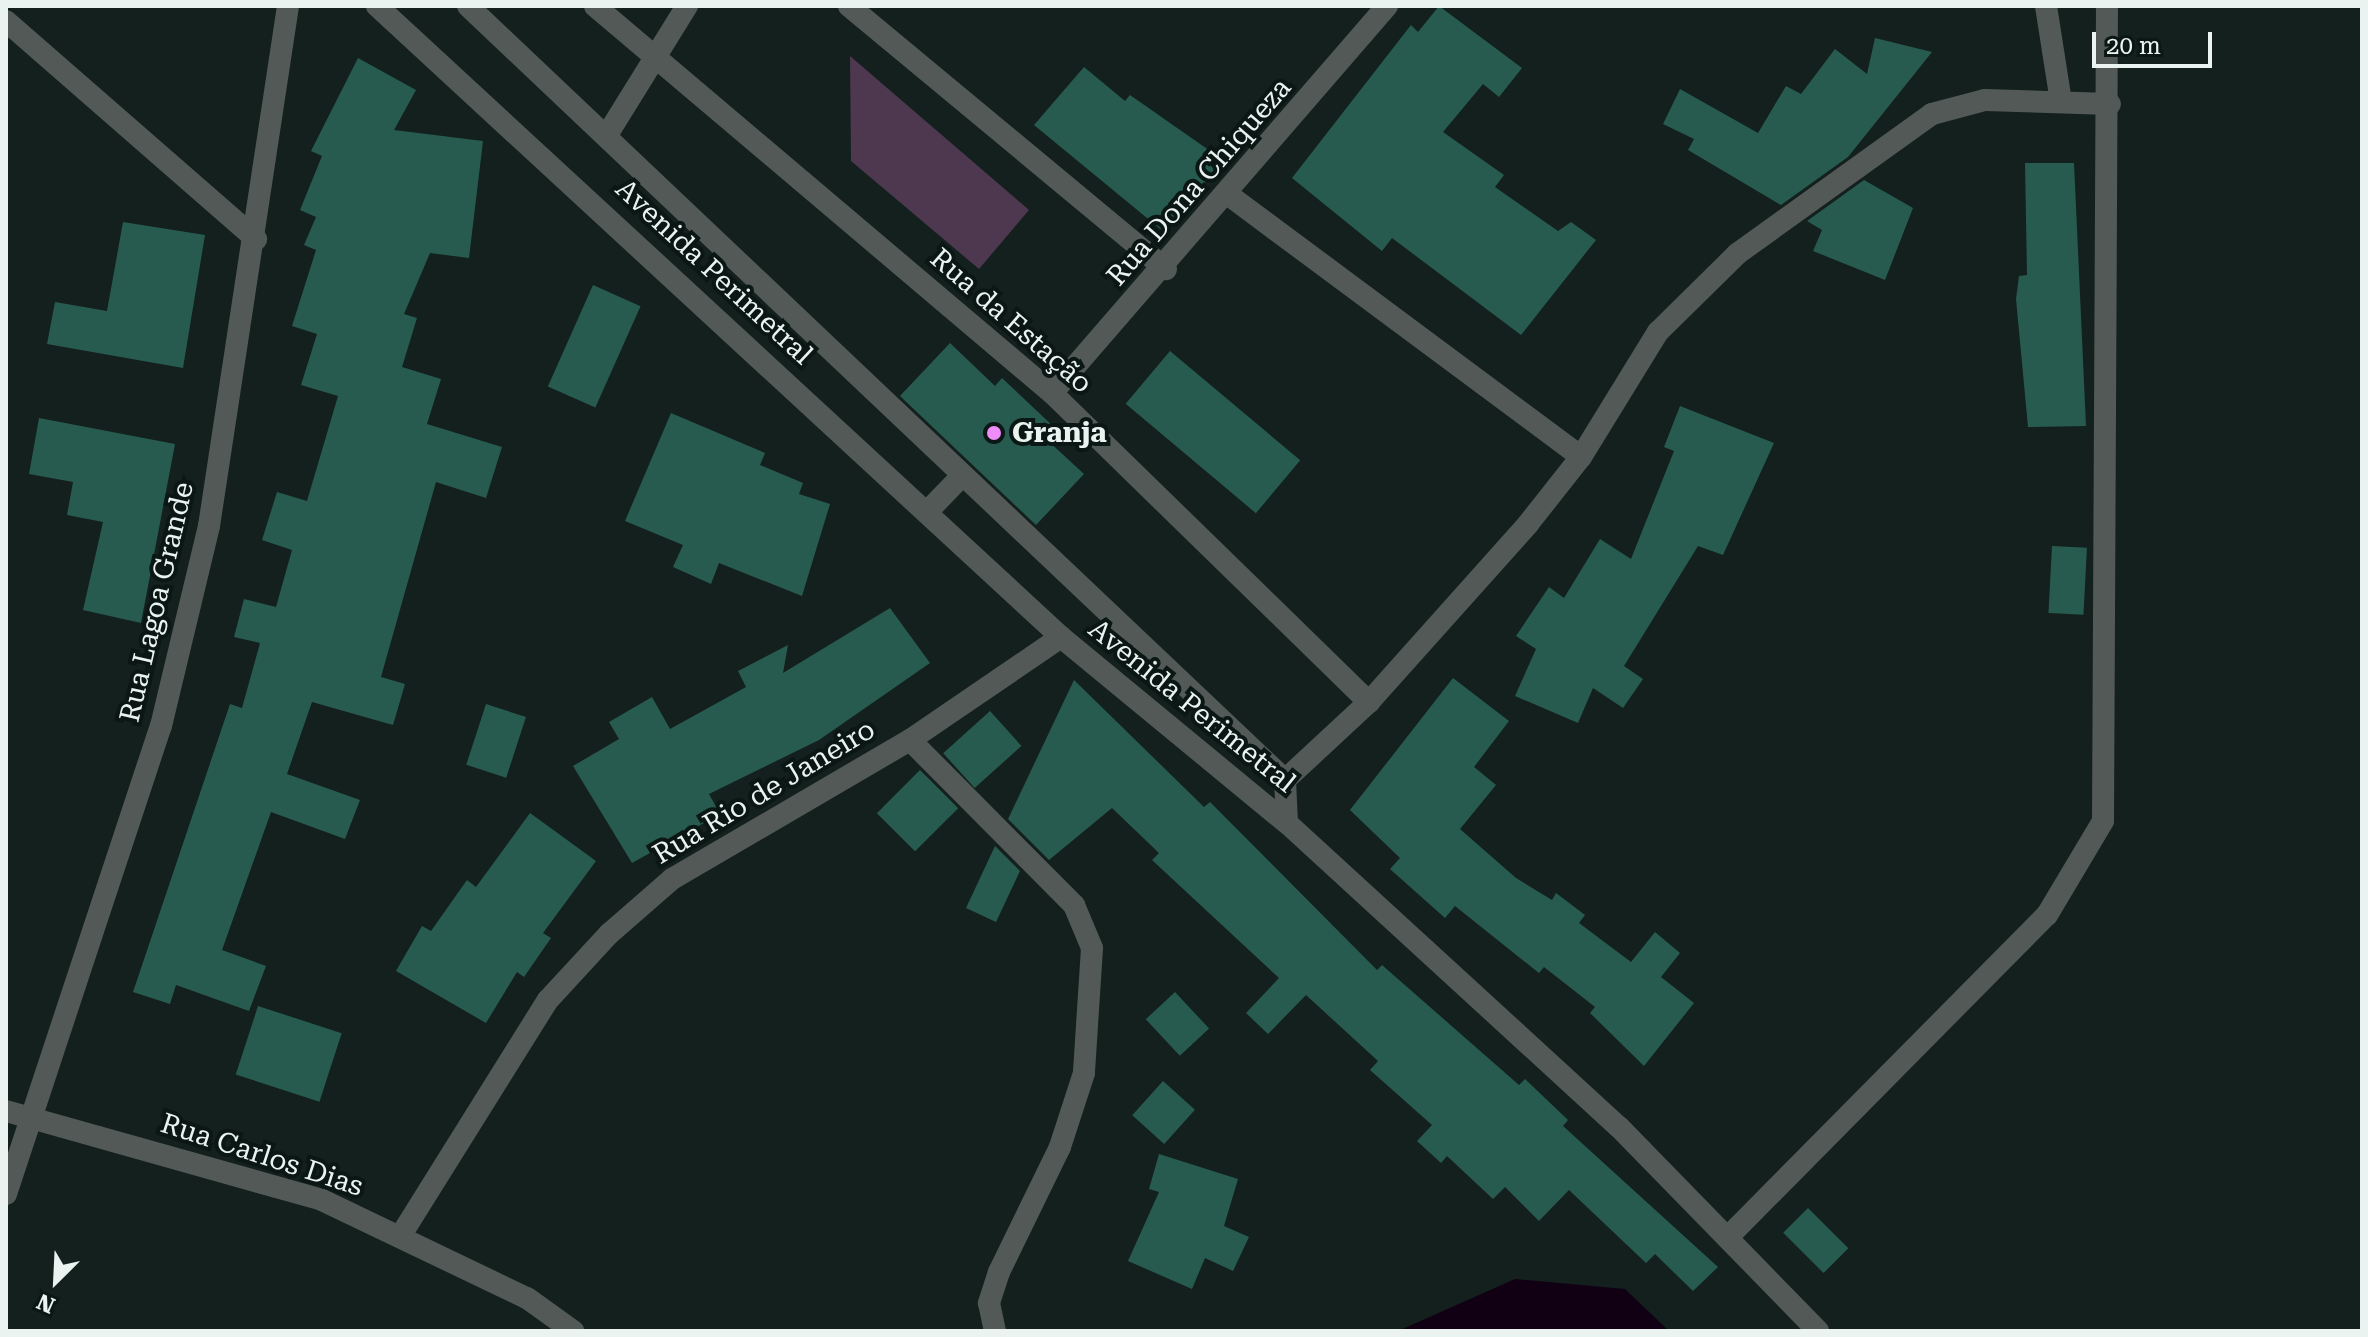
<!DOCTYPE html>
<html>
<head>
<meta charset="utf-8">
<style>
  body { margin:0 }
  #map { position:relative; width:2368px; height:1337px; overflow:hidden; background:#13201d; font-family:"Roboto Serif",serif }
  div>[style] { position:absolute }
  .green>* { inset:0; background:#4d3850 }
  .water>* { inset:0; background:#110014 }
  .building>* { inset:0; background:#285b4f; transform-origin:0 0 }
  .service>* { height:22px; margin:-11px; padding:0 11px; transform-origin:11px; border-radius:11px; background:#525957 }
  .minor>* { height:22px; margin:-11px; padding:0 11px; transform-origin:11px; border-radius:11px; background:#525957 }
  .tertiary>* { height:22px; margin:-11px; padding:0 11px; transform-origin:11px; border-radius:11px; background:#525957 }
  .dots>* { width:22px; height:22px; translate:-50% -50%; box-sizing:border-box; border:4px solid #0a1714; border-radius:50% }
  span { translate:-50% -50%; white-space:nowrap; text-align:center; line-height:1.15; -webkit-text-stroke:8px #0a1714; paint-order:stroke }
  .street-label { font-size:28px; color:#eaf3f0 }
  .poi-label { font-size:28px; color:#eaf3f0; font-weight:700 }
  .left { translate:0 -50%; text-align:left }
  .frame { position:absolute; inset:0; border:8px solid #eaf3f0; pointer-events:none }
  .north { position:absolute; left:16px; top:1241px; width:80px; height:80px; -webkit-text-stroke:6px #0a1714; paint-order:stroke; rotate:204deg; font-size:22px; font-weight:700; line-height:32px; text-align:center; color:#eaf3f0 }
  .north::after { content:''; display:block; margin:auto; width:28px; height:36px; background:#eaf3f0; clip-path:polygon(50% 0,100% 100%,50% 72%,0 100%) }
  .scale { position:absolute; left:2092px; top:32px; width:120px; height:36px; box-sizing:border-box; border:4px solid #eaf3f0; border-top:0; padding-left:10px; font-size:24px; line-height:28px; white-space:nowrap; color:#eaf3f0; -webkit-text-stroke:6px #0a1714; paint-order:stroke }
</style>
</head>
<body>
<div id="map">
  <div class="green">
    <i style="clip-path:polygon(850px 56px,1029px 210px,979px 269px,851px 161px)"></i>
  </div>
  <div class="water">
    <i style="clip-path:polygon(1515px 1279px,1625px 1289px,1669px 1331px,1398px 1331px)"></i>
  </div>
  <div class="building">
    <i style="clip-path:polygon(1439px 6px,1522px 68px,1499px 97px,1483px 84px,1443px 132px,1504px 175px,1495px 187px,1558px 231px,1571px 222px,1596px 240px,1521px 335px,1392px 238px,1382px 251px,1292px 178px,1411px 25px,1418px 32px)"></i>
    <i style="clip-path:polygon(1875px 38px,1932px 52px,1848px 157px,1781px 205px,1688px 150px,1694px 139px,1663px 124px,1680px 89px,1758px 133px,1786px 86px,1801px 94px,1835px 49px,1867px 74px)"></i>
    <i style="clip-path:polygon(358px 58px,416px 90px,394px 130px,483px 141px,469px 258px,430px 253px,404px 314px,417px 318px,402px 367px,441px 379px,427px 424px,502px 447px,486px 498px,436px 482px,381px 677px,405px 684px,393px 725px,312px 702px,287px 774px,360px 800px,345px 839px,271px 812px,222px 950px,266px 966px,249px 1011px,176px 985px,170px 1004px,133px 992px,230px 704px,242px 708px,260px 643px,234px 637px,244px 599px,276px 607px,292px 550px,262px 540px,277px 492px,307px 501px,338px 396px,301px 385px,317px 334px,292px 326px,316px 250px,304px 245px,316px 217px,300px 210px,322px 156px,311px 151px)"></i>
    <i style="clip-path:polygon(1084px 67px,1125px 101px,1130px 95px,1223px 160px,1164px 232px,1034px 125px)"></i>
    <i style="clip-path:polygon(2025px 163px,2074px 163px,2086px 426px,2028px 427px,2016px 299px,2019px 276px,2027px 275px)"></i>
    <i style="clip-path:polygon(1864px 180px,1913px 208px,1885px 280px,1813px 251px,1822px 230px,1807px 221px)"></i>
    <i style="clip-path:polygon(123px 222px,205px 235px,183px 368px,47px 344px,55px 302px,107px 311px)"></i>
    <i style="left:593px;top:285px;width:52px;height:111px;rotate:24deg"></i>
    <i style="clip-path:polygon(950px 343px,995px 386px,1002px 378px,1055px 428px,1045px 438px,1084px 474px,1036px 525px,900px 396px)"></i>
    <i style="left:1170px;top:351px;width:170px;height:69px;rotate:40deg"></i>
    <i style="clip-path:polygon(1680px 406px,1774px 443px,1723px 555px,1698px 546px,1624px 666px,1643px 679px,1623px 708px,1593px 688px,1578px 723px,1515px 696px,1536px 649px,1516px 636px,1549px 587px,1564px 598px,1600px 539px,1631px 559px,1674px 451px,1664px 447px)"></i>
    <i style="clip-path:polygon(671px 413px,765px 453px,760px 465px,803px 483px,799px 494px,830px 504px,802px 596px,719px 563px,711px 584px,673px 567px,683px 545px,625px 521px)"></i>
    <i style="clip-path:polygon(39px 418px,175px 444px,141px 623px,83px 610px,103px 522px,67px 515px,73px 482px,29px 474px)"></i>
    <i style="left:2052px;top:546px;width:35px;height:67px;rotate:3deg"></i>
    <i style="clip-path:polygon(890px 608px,930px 663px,819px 740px,709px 794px,720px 814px,632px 863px,573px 766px,619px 739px,609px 722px,652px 697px,670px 729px,746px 687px,738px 671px,788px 645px,783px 673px)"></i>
    <i style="clip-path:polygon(1453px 678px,1509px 721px,1474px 767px,1496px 785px,1460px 829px,1516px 878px,1552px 900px,1556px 893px,1585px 915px,1579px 923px,1631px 962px,1655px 932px,1680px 953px,1661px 977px,1694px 1003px,1644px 1066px,1590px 1013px,1595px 1007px,1544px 967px,1539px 973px,1455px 906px,1445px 918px,1390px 869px,1400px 858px,1350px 810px)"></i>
    <i style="clip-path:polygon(1074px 680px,1204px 807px,1210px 802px,1377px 970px,1382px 965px,1519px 1085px,1525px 1079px,1568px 1120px,1563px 1126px,1718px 1267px,1693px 1291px,1655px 1254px,1646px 1263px,1569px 1190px,1539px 1221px,1505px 1187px,1493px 1199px,1447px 1156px,1441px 1163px,1417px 1141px,1432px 1125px,1370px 1070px,1378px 1061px,1306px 995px,1268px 1034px,1246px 1013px,1279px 978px,1152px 860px,1159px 853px,1112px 808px,1049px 860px,1008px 819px)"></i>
    <i style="left:486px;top:704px;width:42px;height:64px;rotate:18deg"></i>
    <i style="left:990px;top:711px;width:47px;height:63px;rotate:48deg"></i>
    <i style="left:920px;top:770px;width:54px;height:61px;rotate:45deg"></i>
    <i style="clip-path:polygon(530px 813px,596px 861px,543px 933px,551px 938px,524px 977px,517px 972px,486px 1023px,396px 971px,422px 926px,431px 931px,467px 880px,476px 887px)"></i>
    <i style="clip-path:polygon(995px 846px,1020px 871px,996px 922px,966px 908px)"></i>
    <i style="left:1175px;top:992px;width:50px;height:40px;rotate:47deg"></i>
    <i style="left:258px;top:1006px;width:88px;height:72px;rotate:18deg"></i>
    <i style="left:1163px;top:1081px;width:43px;height:46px;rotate:42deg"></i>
    <i style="clip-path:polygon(1159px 1154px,1238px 1179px,1224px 1226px,1249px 1237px,1233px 1271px,1205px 1258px,1192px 1289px,1128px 1261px,1159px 1192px,1149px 1189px)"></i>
    <i style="left:1808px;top:1208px;width:57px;height:35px;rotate:45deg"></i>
  </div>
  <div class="service">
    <i style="left:910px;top:740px;width:233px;rotate:45.2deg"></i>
    <i style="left:1074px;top:905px;width:47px;rotate:67.3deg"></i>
    <i style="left:1092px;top:948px;width:125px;rotate:93.7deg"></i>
    <i style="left:1084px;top:1073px;width:78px;rotate:108deg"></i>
    <i style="left:1060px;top:1147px;width:139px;rotate:116deg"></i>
    <i style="left:999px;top:1272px;width:33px;rotate:108deg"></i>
    <i style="left:989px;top:1303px;width:29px;rotate:78deg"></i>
  </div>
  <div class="minor">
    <i style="left:595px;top:6px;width:599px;rotate:40.26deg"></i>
    <i style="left:1052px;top:393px;width:443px;rotate:44.3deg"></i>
    <i style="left:849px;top:6px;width:412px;rotate:39.7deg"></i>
    <i style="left:2046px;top:6px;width:97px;rotate:81.1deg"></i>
    <i style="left:6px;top:21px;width:332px;rotate:41.1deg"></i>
    <i style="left:607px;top:135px;width:152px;rotate:-58.2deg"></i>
    <i style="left:1230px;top:196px;width:437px;rotate:36.6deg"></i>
    <i style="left:1052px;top:393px;width:512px;rotate:-49.12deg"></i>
    <i style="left:1285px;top:780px;width:115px;rotate:-42.9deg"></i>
    <i style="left:1369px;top:702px;width:239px;rotate:-48.2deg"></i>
    <i style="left:1528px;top:524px;width:85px;rotate:-51.7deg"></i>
    <i style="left:1581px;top:457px;width:147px;rotate:-58.4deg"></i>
    <i style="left:1658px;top:332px;width:111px;rotate:-44.6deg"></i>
    <i style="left:1737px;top:254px;width:240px;rotate:-35.7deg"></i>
    <i style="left:1932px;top:114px;width:55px;rotate:-14.8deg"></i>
    <i style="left:1985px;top:100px;width:125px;rotate:1.8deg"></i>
    <i style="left:6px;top:1111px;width:328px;rotate:15.7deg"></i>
    <i style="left:322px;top:1200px;width:227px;rotate:25.6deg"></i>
    <i style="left:527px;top:1298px;width:57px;rotate:35.7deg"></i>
    <i style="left:6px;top:1194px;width:493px;rotate:-71.7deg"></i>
    <i style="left:161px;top:726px;width:206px;rotate:-76.5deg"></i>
    <i style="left:209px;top:526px;width:526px;rotate:-81.36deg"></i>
    <i style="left:1731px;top:1234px;width:449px;rotate:-45.3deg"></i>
    <i style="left:2047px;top:915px;width:109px;rotate:-59.2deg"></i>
    <i style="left:2103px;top:821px;width:815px;rotate:-89.72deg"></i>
    <i style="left:401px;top:1235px;width:277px;rotate:-58deg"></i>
    <i style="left:548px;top:1000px;width:90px;rotate:-47.3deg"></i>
    <i style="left:609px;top:934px;width:84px;rotate:-41.1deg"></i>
    <i style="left:672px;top:879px;width:276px;rotate:-30.3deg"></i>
    <i style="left:910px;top:740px;width:183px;rotate:-34.3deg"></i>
  </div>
  <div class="tertiary">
    <i style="left:377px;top:6px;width:931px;rotate:42.69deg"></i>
    <i style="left:1061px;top:637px;width:293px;rotate:39.5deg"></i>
    <i style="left:1287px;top:823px;width:450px;rotate:42.5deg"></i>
    <i style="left:1619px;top:1127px;width:285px;rotate:45.7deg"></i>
    <i style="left:468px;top:6px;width:1125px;rotate:43.45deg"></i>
    <i style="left:1285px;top:780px;width:43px;rotate:87.3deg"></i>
    <i style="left:927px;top:512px;width:46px;rotate:-45.9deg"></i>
  </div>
  <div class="dots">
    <i style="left:994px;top:433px;background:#ee8cf9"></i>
  </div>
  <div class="street-label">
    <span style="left:1199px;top:182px;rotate:-49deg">Rua Dona Chiqueza</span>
    <span style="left:714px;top:272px;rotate:43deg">Avenida Perimetral</span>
    <span style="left:1011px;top:321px;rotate:41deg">Rua da Estação</span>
    <span style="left:157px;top:602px;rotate:-77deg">Rua Lagoa Grande</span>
    <span style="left:1192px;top:706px;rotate:39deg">Avenida Perimetral</span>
    <span style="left:764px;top:792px;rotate:-31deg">Rua Rio de Janeiro</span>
    <span style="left:262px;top:1155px;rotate:18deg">Rua Carlos Dias</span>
  </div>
  <div class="poi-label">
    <span class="left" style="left:1012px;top:433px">Granja</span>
  </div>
  <div class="frame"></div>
  <div class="north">N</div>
  <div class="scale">20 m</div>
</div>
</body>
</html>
